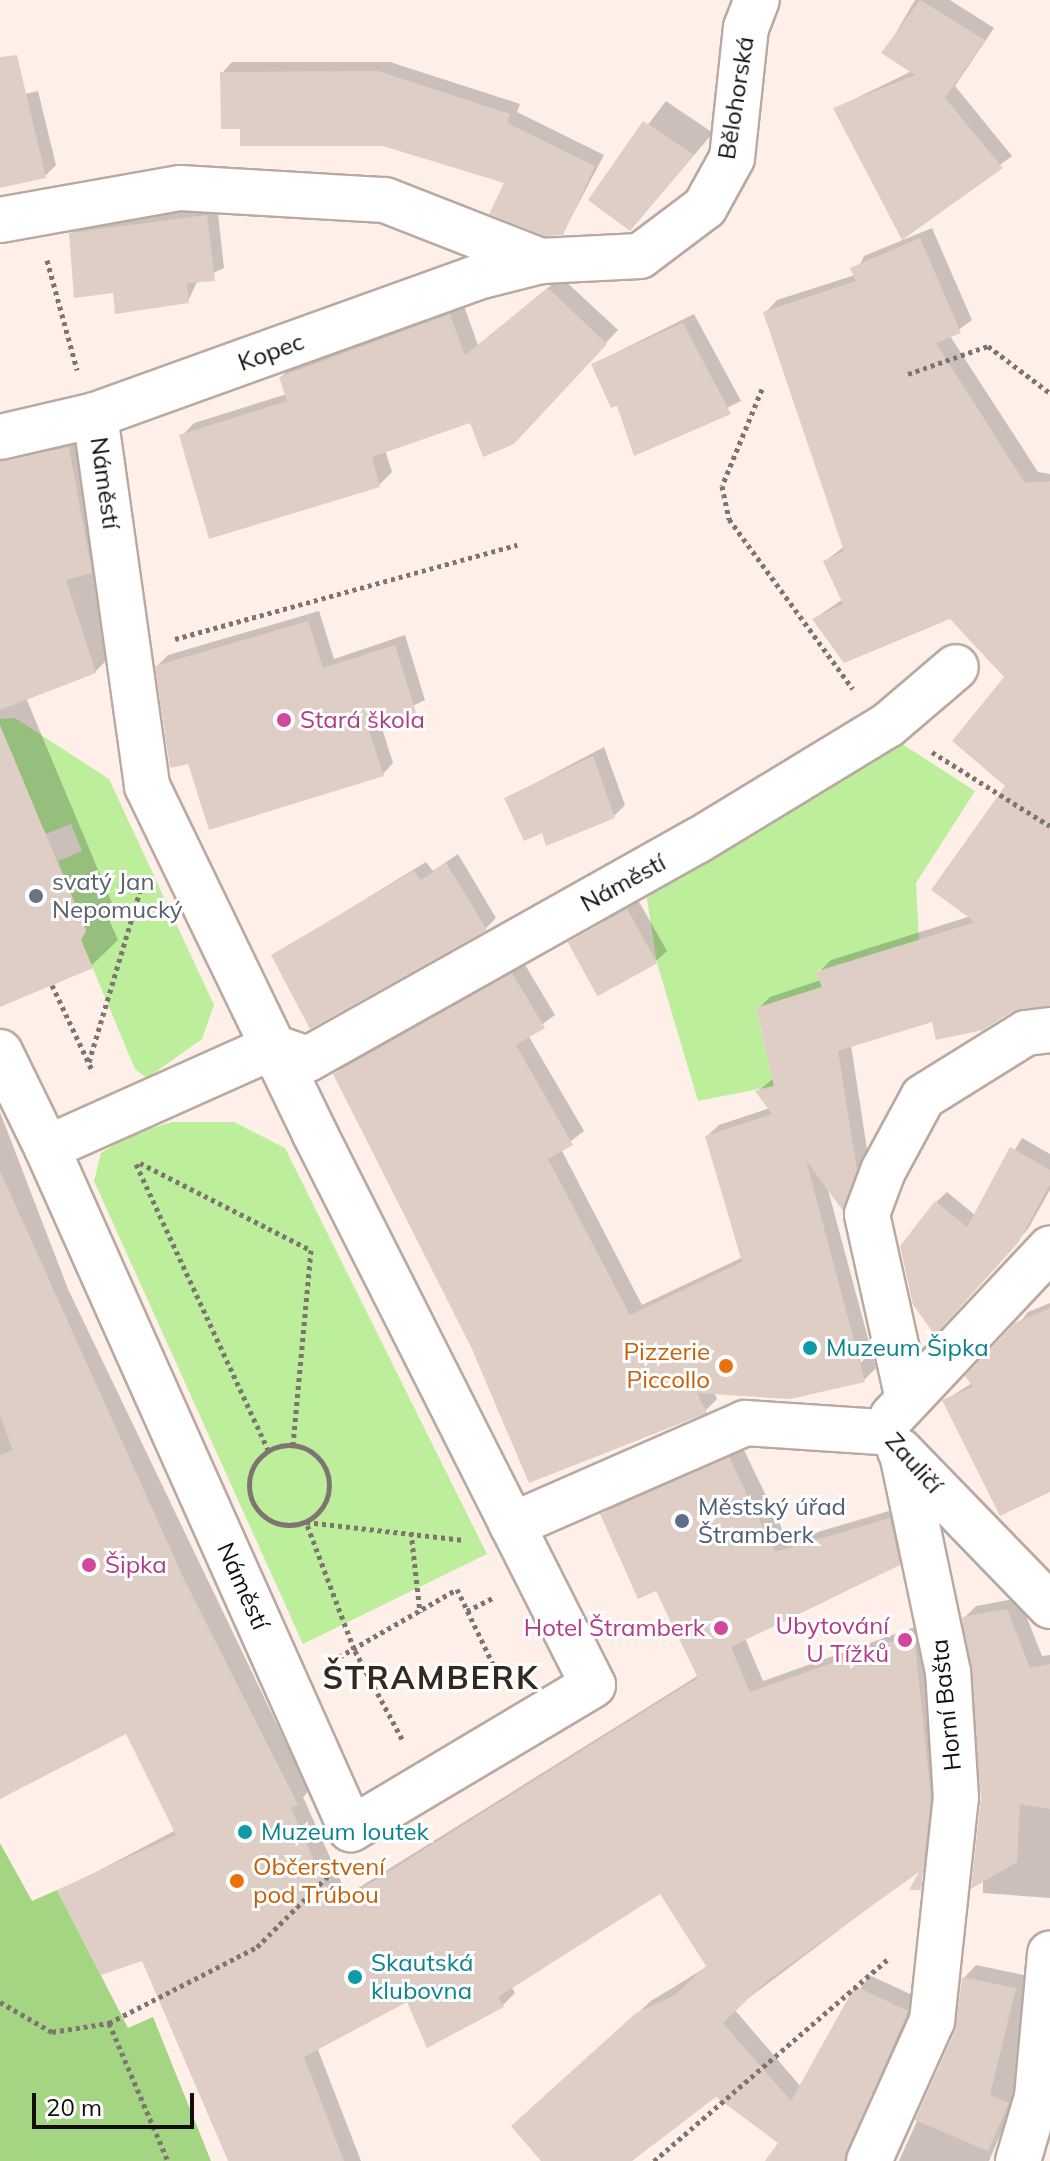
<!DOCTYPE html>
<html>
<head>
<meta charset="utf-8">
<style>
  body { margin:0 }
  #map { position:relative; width:1050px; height:2161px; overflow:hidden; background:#fef0e8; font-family:Mulish,sans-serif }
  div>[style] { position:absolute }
  .green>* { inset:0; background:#bcee9b }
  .forest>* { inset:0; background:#a4d583 }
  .shadow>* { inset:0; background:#0003 }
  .building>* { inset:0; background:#dfcec5; transform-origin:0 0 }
  .path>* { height:5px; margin-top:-2.5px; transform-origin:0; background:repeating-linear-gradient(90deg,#7e7570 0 4px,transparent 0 8px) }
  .path>.ring { margin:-2.5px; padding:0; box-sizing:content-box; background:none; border:5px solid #7e7570; border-radius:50% }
  .roads { filter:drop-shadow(2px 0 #baa9a0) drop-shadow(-2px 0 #baa9a0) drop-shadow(0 2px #baa9a0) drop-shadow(0 -2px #baa9a0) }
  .minor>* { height:44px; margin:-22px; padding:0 22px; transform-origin:22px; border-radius:22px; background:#fff }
  .dots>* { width:22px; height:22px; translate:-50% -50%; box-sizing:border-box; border:4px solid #fff; border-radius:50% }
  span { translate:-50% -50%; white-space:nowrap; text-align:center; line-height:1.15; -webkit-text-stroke:6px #fff; paint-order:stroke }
  .street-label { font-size:24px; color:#140f0c }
  .hotel-label { font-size:24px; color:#b23c85 }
  .left { translate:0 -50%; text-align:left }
  .right { translate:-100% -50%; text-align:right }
  .worship-label { font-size:24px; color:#5b616d }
  .culture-label { font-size:24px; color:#0d838f }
  .food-label { font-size:24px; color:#c56008 }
  .service-label { font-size:24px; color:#4e5e75 }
  .district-label { font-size:32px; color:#352821; font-weight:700; letter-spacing:2px }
  .scale { position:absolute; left:32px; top:2093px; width:162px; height:36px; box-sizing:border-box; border:4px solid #140f0c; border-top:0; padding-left:10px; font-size:24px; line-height:28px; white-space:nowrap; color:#140f0c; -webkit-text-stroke:6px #fff; paint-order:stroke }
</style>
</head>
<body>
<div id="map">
  <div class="green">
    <i style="clip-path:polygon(15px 718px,109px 779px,214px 1005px,202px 1039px,147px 1078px,135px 1069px,81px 940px,86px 930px,58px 861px,82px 851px,71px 824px,46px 834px,0 742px,0 719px)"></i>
    <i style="clip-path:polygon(896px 740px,975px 791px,916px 883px,923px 1017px,899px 946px,817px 971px,822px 987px,756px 1008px,774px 1086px,698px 1101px,657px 963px,646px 893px)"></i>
    <i style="clip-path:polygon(173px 1122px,234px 1122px,285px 1148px,487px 1554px,303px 1644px,94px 1181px,101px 1153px,133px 1133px)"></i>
  </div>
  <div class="forest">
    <i style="clip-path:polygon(0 1843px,32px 1901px,57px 1890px,128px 2028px,153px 2017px,211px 2161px,0 2161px)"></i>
  </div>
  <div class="shadow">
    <i style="clip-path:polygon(915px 0,950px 0,994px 28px,955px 86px,1012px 156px,903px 237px,836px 108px,912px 71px,884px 53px)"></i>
    <i style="clip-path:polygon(232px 62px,390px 62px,520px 104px,517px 112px,604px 155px,563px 233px,506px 181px,383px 144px,242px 127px,222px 73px)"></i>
    <i style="clip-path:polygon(38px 91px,56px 165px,45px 176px,0 186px,0 100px)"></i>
    <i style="clip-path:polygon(666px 101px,713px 133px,631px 229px,591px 200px)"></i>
    <i style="clip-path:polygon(217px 205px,224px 268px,198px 280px,188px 301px,115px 291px,71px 234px,82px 223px)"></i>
    <i style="clip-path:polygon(932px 228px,972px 320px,950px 336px,1038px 472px,1050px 474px,1050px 1003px,1022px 1006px,982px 1029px,933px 1019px,851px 1045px,868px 1156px,843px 1207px,827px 1186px,876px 1368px,864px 1380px,714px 1392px,717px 1399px,705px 1411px,473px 1346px,335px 1074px,347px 1063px,524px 963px,555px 1015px,528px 1035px,584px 1131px,561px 1149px,642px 1305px,743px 1257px,707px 1136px,719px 1125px,770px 1108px,758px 1091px,774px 1078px,758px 1009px,770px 997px,821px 980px,819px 972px,831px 960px,971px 916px,1008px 785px,1007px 677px,950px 617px,814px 619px,843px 599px,825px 561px,845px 546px,766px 312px,777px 300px,855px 275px,864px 256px)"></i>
    <i style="clip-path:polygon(561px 277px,618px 330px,526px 428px,471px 421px,385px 450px,392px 472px,379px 485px,182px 436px,194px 423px,287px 394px,281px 377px,294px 365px,463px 303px,478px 345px)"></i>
    <i style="clip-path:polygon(694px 314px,741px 401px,635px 454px,618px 403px,593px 364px)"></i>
    <i style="clip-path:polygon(95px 422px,121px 645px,95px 672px,26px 698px,112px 903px,106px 913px,118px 940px,91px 966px,0 1003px,0 445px)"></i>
    <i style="clip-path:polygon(319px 611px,334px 659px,405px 635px,425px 700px,380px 722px,393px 763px,383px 774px,189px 761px,157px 666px,168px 655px)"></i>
    <i style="clip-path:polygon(604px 747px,625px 805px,614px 816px,543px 831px,507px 798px)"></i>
    <i style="clip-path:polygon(458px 854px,496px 918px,485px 929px,274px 955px,426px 862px,433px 871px)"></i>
    <i style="clip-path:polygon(638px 900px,667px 951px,656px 961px,571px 942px)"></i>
    <i style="clip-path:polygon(evenodd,0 1112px,68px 1289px,309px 1791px,303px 1797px,347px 1895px,699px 1675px,657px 1589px,603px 1514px,615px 1502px,742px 1446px,788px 1541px,902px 1507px,911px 1550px,899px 1563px,745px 1638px,763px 1681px,926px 1623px,943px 1784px,933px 1876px,912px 1888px,925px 1865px,734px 2009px,801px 2087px,869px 1975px,919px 1998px,861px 2161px,767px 2161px,781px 2142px,716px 2095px,620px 2161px,544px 2161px,526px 2114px,651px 2001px,708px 1966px,661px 1891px,511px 1986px,515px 1993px,502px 2006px,408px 1999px,317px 2047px,361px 2161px,230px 2161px,143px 1959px,60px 1891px,176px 1830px,127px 1731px,0 1797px,0 1112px,926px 1870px,923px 1886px,920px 1886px,920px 1875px,926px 1870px)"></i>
    <i style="clip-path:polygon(1022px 1138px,1050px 1154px,1050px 1190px,1028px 1229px,945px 1322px,936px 1202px,947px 1192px,975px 1215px)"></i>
    <i style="clip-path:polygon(1050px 1303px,1050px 1489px,944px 1401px,972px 1383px,1028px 1312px)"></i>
    <i style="clip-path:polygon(1019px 1598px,1042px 1656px,1050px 1655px,1050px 1898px,983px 1893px,983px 1797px,964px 1618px,976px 1606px)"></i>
    <i style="clip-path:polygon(976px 1965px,1033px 1977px,1024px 2078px,989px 2161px,899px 2161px,957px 2032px,964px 1978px)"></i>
  </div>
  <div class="building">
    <i style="clip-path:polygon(920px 0,985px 40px,945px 98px,1003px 168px,902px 240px,833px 108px,915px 75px,881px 53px)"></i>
    <i style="clip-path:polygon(17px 55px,46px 178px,0 188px,0 57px)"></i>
    <i style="clip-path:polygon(378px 71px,510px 114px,507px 123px,595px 166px,563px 235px,545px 236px,489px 214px,504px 183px,383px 146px,240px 146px,240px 129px,221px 129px,220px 72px)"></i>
    <i style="clip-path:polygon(643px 121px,694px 155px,630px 231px,588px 200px)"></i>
    <i style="clip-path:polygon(207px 215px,215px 281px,187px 283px,189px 303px,115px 314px,113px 293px,74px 298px,69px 233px)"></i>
    <i style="clip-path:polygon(920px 238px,961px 333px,936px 343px,1025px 483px,1050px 481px,1050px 1006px,1013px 1011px,983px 1030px,936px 1040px,932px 1022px,838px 1051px,857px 1170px,843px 1211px,806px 1160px,865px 1382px,790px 1399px,697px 1393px,707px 1413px,529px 1483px,471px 1347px,333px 1074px,512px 973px,545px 1028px,516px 1045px,573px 1145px,548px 1159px,630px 1315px,742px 1262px,705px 1136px,772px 1114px,755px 1091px,774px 1086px,756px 1008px,822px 987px,816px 972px,975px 922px,931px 890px,1005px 786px,952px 741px,1004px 677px,950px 619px,844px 663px,812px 619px,843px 604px,823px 561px,844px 551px,763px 312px,856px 281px,850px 268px)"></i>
    <i style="clip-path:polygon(548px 288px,607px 344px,514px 444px,483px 457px,470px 423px,372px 457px,380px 487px,209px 539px,179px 435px,287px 401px,279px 377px,450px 314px,465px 355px)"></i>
    <i style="clip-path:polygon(683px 323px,731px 414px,634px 456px,617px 406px,611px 408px,591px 364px)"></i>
    <i style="clip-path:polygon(69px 447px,92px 573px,66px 580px,96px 673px,0 710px,0 461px)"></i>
    <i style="clip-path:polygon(308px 621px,323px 668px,395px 645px,416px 713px,368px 728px,384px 776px,209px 830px,188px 764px,170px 768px,155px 666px)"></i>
    <i style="clip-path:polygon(0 725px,86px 931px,81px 940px,93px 968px,0 1007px)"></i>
    <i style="clip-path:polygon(593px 756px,615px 818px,546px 846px,542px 833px,524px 841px,504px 798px)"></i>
    <i style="clip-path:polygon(446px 863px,487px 930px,310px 1029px,271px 955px,414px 871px,421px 880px)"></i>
    <i style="left:627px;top:909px;width:62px;height:68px;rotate:61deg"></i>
    <i style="clip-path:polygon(1010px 1147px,1050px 1170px,1050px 1184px,1018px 1243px,935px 1335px,913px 1305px,900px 1246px,935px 1201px,967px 1227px)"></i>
    <i style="clip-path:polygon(0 1171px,184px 1579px,298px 1805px,291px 1808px,334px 1906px,698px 1678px,656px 1591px,638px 1599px,600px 1514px,729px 1457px,775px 1552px,890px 1518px,900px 1565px,731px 1647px,750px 1692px,914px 1634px,931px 1797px,921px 1890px,909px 1890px,919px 1872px,767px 1981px,723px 2023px,791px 2101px,855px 1986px,908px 2011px,844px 2161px,765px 2161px,778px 2143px,716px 2097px,632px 2161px,541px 2161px,511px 2126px,636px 2013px,675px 1995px,706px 1966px,660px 1894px,498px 1997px,504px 2007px,427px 2048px,407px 2002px,304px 2057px,344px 2161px,228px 2161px,142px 1961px,101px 1975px,57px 1890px,176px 1835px,126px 1734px,0 1799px,0 1455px,13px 1450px,0 1416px)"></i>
    <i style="clip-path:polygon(1050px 1308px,1050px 1492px,1000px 1516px,942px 1400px,973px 1387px,965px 1376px,1015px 1323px)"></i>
    <i style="clip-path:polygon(1007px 1609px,1030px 1668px,1050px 1664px,1050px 1809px,1020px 1804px,1017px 1862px,971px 1889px,981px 1797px,962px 1617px)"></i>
    <i style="clip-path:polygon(962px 1977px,1016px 1988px,990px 2095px,1009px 2103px,988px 2151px,915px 2120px,955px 2031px)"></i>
  </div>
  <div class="path">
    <i style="left:47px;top:260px;width:114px;rotate:74.7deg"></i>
    <i style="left:908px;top:374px;width:85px;rotate:-19.3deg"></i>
    <i style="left:988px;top:346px;width:78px;rotate:37.2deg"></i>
    <i style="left:762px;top:389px;width:105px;rotate:112.4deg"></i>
    <i style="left:722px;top:486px;width:34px;rotate:78deg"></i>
    <i style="left:729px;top:519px;width:210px;rotate:53.9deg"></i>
    <i style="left:175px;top:639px;width:355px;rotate:-15.4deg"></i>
    <i style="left:932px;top:752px;width:139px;rotate:32.1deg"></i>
    <i style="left:52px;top:985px;width:96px;rotate:64.8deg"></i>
    <i style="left:89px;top:1062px;width:178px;rotate:-73.4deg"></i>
    <i style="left:140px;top:1163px;width:192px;rotate:27deg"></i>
    <i style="left:311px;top:1250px;width:195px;rotate:95.3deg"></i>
    <i style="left:136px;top:1164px;width:315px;rotate:65.2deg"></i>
    <i class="ring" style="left:249px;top:1445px;width:75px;height:75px"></i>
    <i style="left:411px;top:1532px;width:81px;rotate:83.6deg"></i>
    <i style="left:467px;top:1611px;width:31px;rotate:-27deg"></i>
    <i style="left:332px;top:1661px;width:144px;rotate:-29.9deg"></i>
    <i style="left:457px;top:1589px;width:102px;rotate:64.4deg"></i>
    <i style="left:402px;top:1739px;width:102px;rotate:-118.1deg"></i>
    <i style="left:354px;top:1649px;width:136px;rotate:-110.7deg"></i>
    <i style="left:306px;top:1522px;width:159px;rotate:6.5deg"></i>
    <i style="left:0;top:2002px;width:60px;rotate:30deg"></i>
    <i style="left:52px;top:2032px;width:58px;rotate:-9deg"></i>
    <i style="left:109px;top:2023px;width:166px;rotate:-27.2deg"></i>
    <i style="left:257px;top:1947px;width:105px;rotate:-45deg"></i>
    <i style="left:109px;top:2023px;width:150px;rotate:66.9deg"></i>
    <i style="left:654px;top:2161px;width:308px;rotate:-40.8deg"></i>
  </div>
  <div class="roads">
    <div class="minor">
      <i style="left:0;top:220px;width:183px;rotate:-10.1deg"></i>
      <i style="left:180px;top:188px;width:205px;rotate:3.4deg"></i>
      <i style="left:385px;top:200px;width:168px;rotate:21.4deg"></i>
      <i style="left:95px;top:415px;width:375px;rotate:82deg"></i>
      <i style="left:147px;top:786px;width:290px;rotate:64.2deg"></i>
      <i style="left:273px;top:1047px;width:94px;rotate:64.2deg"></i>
      <i style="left:314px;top:1132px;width:619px;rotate:63.23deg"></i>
      <i style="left:593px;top:1685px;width:282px;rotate:149.2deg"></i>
      <i style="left:351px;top:1829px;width:746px;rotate:-114.06deg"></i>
      <i style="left:47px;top:1148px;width:248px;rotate:-24.1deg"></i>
      <i style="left:273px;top:1047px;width:37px;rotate:19deg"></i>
      <i style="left:308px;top:1059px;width:446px;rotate:-29.3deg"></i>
      <i style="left:697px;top:841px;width:223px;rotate:-31.3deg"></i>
      <i style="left:888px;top:725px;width:89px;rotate:-40.5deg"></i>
      <i style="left:0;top:437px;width:98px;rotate:-13deg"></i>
      <i style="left:95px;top:415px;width:411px;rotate:-19.8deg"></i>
      <i style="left:482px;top:276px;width:61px;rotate:-14.3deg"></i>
      <i style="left:541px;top:261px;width:99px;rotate:-2.9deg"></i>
      <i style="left:640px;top:256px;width:81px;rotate:-37deg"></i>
      <i style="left:705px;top:207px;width:56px;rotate:-61.1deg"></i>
      <i style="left:732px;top:158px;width:131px;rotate:-83.9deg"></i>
      <i style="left:746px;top:28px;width:30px;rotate:-69deg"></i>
      <i style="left:0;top:1052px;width:107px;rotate:63.9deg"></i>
      <i style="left:907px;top:1395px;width:185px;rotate:-102.5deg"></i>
      <i style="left:867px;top:1214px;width:46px;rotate:-69.6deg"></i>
      <i style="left:883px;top:1171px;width:84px;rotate:-61.6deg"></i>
      <i style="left:923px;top:1097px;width:121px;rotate:-31.9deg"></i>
      <i style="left:1026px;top:1033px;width:24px;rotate:-7deg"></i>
      <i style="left:892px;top:1417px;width:231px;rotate:-46.8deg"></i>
      <i style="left:900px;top:1451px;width:216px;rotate:45.9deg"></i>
      <i style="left:512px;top:1525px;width:254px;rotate:-23.6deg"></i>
      <i style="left:745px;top:1423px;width:136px;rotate:3.8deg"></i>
      <i style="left:869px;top:2161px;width:154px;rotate:-65.8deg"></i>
      <i style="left:932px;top:2021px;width:224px;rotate:-83.9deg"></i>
      <i style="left:956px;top:1798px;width:126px;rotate:-93.6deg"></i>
      <i style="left:948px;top:1672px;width:223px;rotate:-101.9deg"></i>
      <i style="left:1018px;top:2161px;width:67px;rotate:-73.5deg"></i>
      <i style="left:1037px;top:2097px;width:144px;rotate:-84.8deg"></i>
    </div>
  </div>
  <div class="dots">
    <i style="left:284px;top:720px;background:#d1479c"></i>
    <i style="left:36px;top:896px;background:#6b7280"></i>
    <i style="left:810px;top:1348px;background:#0f9aa8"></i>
    <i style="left:726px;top:1366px;background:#e8710a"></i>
    <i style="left:682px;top:1521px;background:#5c6f8a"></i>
    <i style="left:89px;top:1565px;background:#d1479c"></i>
    <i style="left:721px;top:1628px;background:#d1479c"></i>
    <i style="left:905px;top:1640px;background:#d1479c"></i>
    <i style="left:245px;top:1832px;background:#0f9aa8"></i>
    <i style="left:237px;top:1881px;background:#e8710a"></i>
    <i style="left:355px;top:1977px;background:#0f9aa8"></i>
  </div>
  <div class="street-label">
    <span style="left:736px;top:98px;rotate:-81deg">Bělohorská</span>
    <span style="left:271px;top:352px;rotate:-20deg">Kopec</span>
    <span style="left:105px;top:483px;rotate:82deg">Náměstí</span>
    <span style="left:623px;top:883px;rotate:-29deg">Náměstí</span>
    <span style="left:914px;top:1463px;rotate:48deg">Zauličí</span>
    <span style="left:243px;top:1586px;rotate:66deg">Náměstí</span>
    <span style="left:946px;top:1705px;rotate:-96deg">Horní Bašta</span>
  </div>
  <div class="hotel-label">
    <span class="left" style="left:300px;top:720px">Stará škola</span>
    <span class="left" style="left:105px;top:1565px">Šipka</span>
    <span class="right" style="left:889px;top:1640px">Ubytování<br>U Tížků</span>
    <span class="right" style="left:705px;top:1628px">Hotel Štramberk</span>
  </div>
  <div class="worship-label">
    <span class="left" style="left:52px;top:896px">svatý Jan<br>Nepomucký</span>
  </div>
  <div class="culture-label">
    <span class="left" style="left:826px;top:1348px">Muzeum Šipka</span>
    <span class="left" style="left:261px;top:1832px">Muzeum loutek</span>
    <span class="left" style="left:371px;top:1977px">Skautská<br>klubovna</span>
  </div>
  <div class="food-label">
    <span class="right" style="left:710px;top:1366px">Pizzerie<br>Piccollo</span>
    <span class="left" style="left:253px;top:1881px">Občerstvení<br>pod Trúbou</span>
  </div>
  <div class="service-label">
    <span class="left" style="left:698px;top:1521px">Městský úřad<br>Štramberk</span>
  </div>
  <div class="district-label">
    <span style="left:431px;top:1677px">ŠTRAMBERK</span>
  </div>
  <div class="scale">20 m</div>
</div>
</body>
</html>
